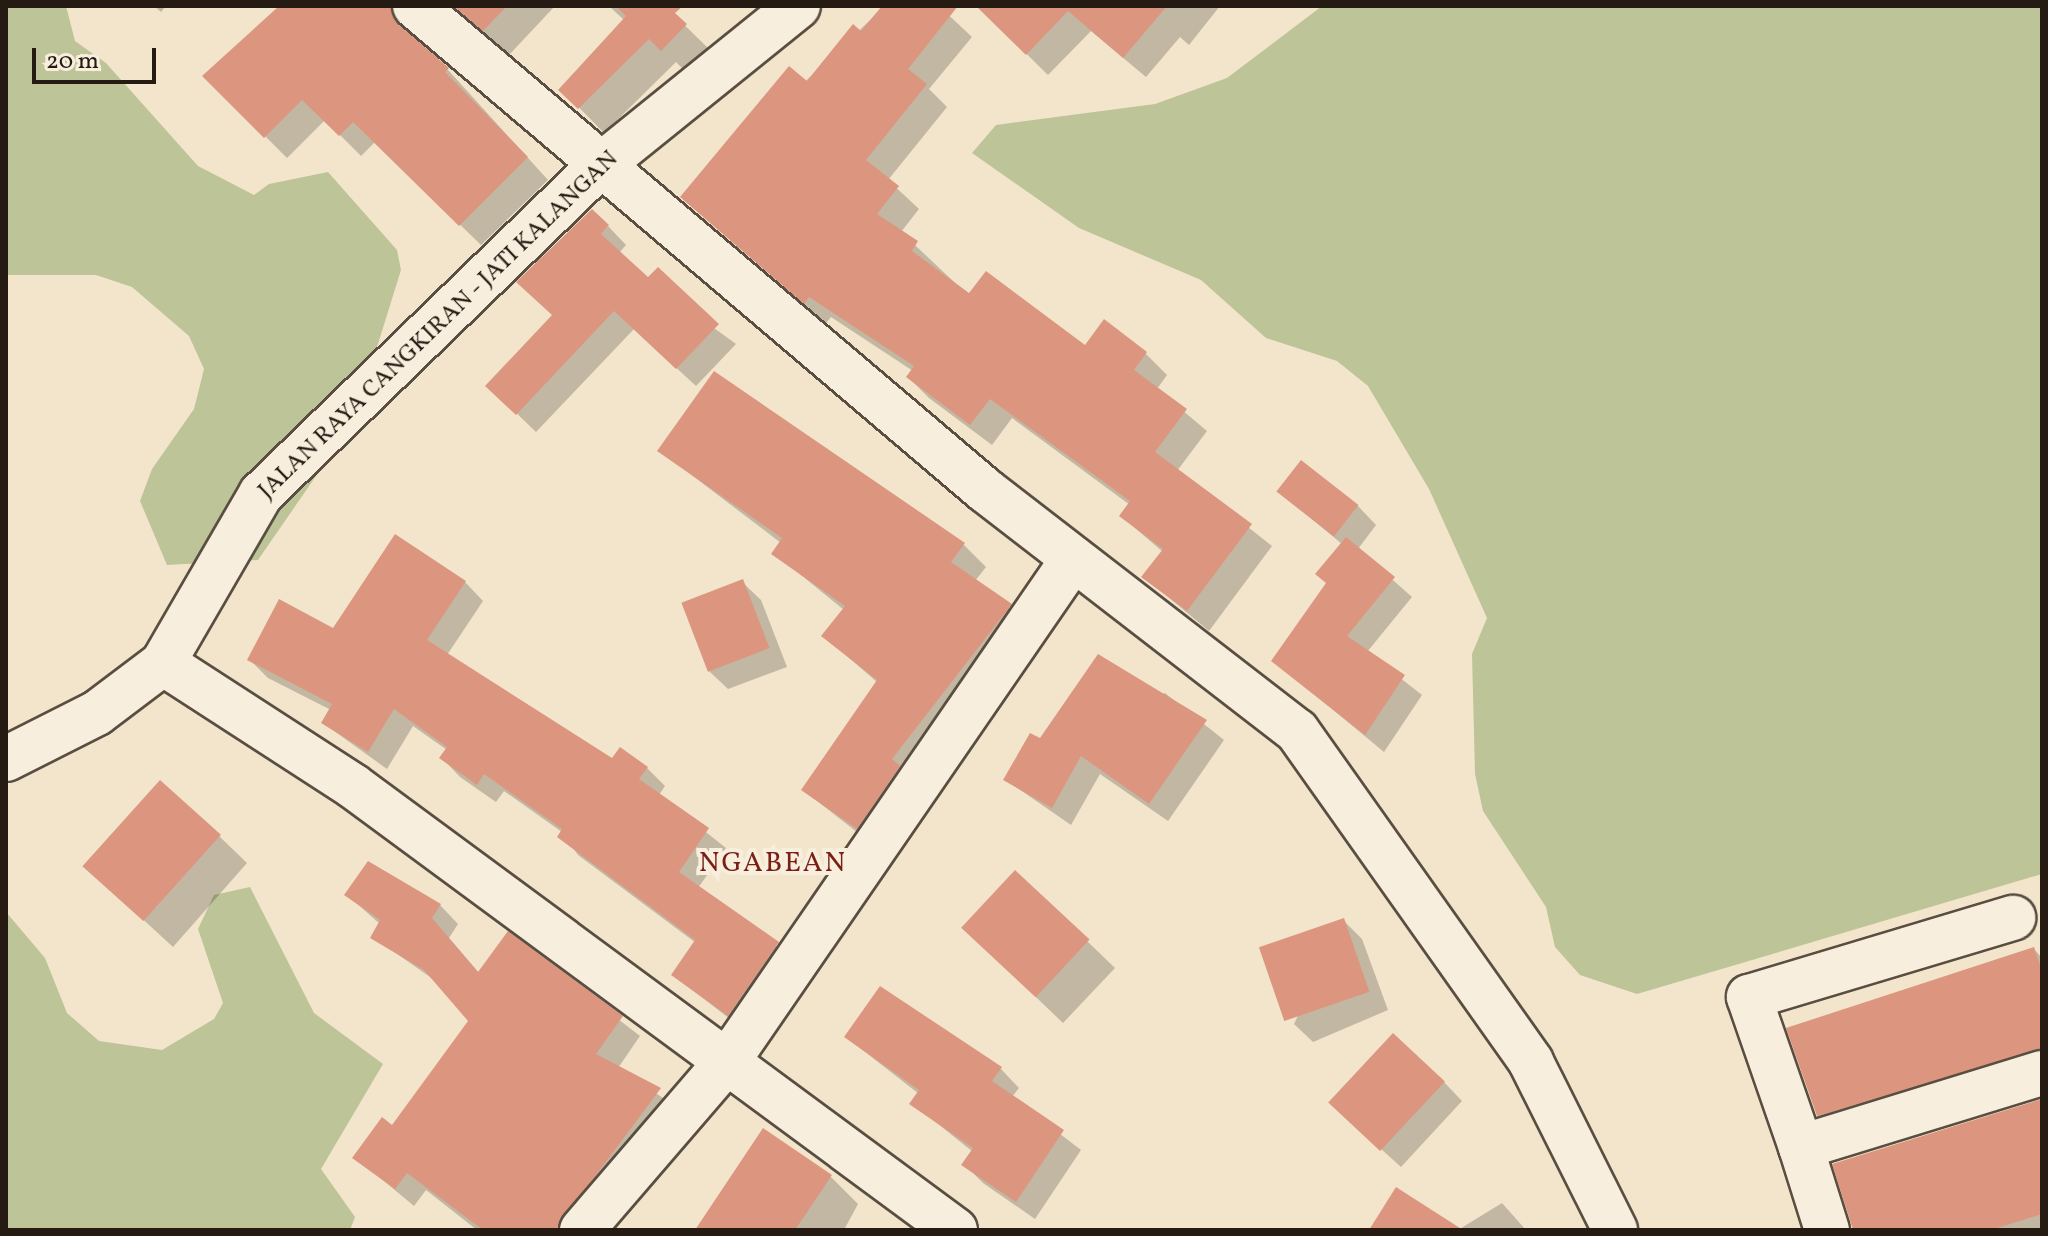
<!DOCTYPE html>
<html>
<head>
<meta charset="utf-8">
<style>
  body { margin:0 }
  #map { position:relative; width:2048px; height:1236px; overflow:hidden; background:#f3e5cc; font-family:Vollkorn,serif }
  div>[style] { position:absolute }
  .green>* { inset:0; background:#bdc497 }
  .shadow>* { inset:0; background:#0003 }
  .building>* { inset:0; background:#dc967f; transform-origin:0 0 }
  .roads { filter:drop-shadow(2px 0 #594e41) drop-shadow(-2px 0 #594e41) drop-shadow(0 2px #594e41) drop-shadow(0 -2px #594e41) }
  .minor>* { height:44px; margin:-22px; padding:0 22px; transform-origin:22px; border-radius:22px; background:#f7eede }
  span { translate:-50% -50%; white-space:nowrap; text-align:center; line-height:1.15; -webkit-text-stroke:8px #f7eede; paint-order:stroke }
  .street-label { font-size:24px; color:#261b13 }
  .quarter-label { font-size:28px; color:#7a1f14; letter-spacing:2px }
  .frame { position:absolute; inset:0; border:8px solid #261b13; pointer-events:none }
  .scale { position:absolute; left:32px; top:48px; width:124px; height:36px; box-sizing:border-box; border:4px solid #261b13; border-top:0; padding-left:10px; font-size:24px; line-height:28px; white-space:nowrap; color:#261b13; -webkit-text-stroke:6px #f7eede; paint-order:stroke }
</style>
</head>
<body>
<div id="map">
  <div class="green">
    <i style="clip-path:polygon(6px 6px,66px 6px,75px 41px,106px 63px,198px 166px,254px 195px,269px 184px,328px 172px,397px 250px,401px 270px,354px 421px,258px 560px,167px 565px,140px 501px,152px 469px,194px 409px,204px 369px,189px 336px,132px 287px,96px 275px,6px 275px)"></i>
    <i style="clip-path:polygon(1322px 6px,2042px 6px,2042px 874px,1637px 994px,1580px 975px,1555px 947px,1546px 907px,1483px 811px,1475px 774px,1472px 654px,1487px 618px,1429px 489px,1368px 386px,1337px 361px,1266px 338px,1201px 280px,1079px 228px,972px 153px,996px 125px,1155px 104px,1227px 78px)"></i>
    <i style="clip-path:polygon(250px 887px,314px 1013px,383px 1064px,321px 1169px,355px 1217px,350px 1230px,6px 1230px,6px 912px,45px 958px,67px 1013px,99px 1041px,162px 1050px,214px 1019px,223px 1003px,198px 929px,214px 895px)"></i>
  </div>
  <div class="shadow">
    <i style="clip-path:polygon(154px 6px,166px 6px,161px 12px)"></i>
    <i style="clip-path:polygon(280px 6px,390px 6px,548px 180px,481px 245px,375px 142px,361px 156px,325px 120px,287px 158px,205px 76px)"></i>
    <i style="clip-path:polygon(555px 6px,509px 55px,458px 11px,438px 6px)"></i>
    <i style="clip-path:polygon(609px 6px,665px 6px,710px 50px,688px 74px,676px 62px,604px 133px,561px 89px,625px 21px)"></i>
    <i style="clip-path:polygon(885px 6px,939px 6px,972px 37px,929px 89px,947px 107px,888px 180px,919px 209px,901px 232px,969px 296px,1085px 347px,1105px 322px,1146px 354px,1167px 375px,1157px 389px,1207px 431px,1177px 471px,1272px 546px,1209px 631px,1144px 577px,1163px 552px,1121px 516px,1130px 505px,1012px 418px,992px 445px,929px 398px,908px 377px,913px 371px,831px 317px,826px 323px,683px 197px)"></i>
    <i style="clip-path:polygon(978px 6px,1220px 6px,1189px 45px,1180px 37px,1146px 77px,1091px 31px,1048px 75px)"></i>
    <i style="clip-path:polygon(608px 226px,626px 245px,619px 253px,648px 280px,736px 344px,696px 386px,634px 329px,536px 432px,507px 404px,554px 316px,537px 300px)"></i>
    <i style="clip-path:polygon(660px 451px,963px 544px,986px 567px,975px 581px,1033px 628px,880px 850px,803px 790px,878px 683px,824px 636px,844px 610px,774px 553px,781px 543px)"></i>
    <i style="clip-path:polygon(1279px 492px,1358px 506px,1376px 525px,1358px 549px,1412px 597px,1367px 652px,1422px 695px,1384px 752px,1274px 661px,1328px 584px,1342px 544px)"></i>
    <i style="clip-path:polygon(465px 582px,483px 601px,447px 655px,612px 761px,647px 768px,665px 786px,659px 795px,726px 848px,698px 888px,796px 962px,748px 1033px,673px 975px,696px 943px,578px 855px,562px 832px,504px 791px,496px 802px,460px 777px,442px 758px,447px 750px,413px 726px,387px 769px,323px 723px,331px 710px,268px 678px,250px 660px)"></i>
    <i style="clip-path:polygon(742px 582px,761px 600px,787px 667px,728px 689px,709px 671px)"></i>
    <i style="clip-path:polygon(1165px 693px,1224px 740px,1168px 821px,1100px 774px,1071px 825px,1006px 780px,1040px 741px)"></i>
    <i style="clip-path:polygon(219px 836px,247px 863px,173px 947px,86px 867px)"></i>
    <i style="clip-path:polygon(346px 894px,440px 905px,458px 924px,449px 938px,480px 974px,508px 934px,640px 1036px,618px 1068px,678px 1108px,586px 1230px,477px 1230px,426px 1190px,414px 1206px,355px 1157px,392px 1127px,471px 1020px,440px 984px,373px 937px,380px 924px)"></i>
    <i style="clip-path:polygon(1343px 920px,1362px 939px,1388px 1010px,1313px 1042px,1294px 1024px)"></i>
    <i style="clip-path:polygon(1087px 941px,1115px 968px,1063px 1023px,992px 955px)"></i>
    <i style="clip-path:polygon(2034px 949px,2042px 958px,2042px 1061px,1830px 1126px,1818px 1115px)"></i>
    <i style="clip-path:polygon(846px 1037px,1001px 1069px,1019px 1088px,1012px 1097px,1081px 1150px,1035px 1219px,983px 1183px,964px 1164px,973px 1152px,912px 1103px,919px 1094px)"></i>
    <i style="clip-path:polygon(1444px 1082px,1462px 1101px,1401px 1167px,1350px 1121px)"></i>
    <i style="clip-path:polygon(2042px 1101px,2042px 1230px,1856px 1230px)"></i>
    <i style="clip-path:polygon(830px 1176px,858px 1204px,844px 1230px,697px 1230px)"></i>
    <i style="clip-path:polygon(1502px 1203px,1526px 1230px,1458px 1230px)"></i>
  </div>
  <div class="building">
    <i style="clip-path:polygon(279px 6px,391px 6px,399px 25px,449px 68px,445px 72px,528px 157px,459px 226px,353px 122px,339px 136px,302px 100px,264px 138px,202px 76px)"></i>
    <i style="clip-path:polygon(454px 6px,507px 6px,483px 31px)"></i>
    <i style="clip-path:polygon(616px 6px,683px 6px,675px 13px,687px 24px,661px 51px,649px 39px,578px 109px,558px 90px,626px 16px)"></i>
    <i style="clip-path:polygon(882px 6px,958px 6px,908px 69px,927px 84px,866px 160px,899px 186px,877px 214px,918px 241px,912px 251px,969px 293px,986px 271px,1085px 345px,1104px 319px,1147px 352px,1134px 370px,1187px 409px,1155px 452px,1252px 524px,1187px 611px,1141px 577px,1163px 549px,1119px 516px,1130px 501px,990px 399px,970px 425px,906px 377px,914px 366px,809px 297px,804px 304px,680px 197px,789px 66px,807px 81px,853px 24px,861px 31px)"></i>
    <i style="clip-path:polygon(976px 6px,1167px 6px,1123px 58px,1068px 11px,1026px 55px)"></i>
    <i style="clip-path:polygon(592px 209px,609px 225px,601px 234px,648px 277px,658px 267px,719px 324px,676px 369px,614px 311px,516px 415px,485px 386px,552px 315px,516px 282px)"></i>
    <i style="clip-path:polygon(714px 371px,965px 543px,951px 562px,1012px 604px,892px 759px,900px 766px,857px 829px,801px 790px,877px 680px,821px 636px,845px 606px,771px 554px,782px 538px,657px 451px)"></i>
    <i style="left:1301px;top:460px;width:73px;height:40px;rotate:38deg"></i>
    <i style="clip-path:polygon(395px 534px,466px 581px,427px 640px,612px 758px,620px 747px,648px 767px,639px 779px,709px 828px,679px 872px,779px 942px,728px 1016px,671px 975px,695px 940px,557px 837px,562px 829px,484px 774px,477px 785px,439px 758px,447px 747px,394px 709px,368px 752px,321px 723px,332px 704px,247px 660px,279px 599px,333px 628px)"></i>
    <i style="clip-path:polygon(1346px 537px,1395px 577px,1347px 636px,1405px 675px,1365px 735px,1271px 661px,1326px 583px,1315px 574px)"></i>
    <i style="left:743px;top:579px;width:74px;height:66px;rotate:69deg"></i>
    <i style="clip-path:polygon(1098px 654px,1207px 720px,1149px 804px,1081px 756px,1052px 808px,1003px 780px,1030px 733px,1040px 738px)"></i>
    <i style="left:160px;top:780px;width:82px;height:116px;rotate:42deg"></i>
    <i style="clip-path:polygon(368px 861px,441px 904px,432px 918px,478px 972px,508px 931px,623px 1016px,596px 1054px,661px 1088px,555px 1230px,483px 1230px,407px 1173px,395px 1189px,352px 1158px,382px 1117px,392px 1125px,468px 1021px,424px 970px,370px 938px,380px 920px,344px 895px)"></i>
    <i style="left:1015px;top:870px;width:102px;height:79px;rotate:43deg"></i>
    <i style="left:1344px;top:918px;width:78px;height:90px;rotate:71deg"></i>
    <i style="clip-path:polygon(2034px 947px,2042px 971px,2042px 1049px,1817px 1116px,1786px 1028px)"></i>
    <i style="clip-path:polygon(880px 986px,1002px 1067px,992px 1081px,1064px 1130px,1016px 1202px,961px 1165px,973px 1148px,909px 1104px,919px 1090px,844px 1037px)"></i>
    <i style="left:1393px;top:1033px;width:71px;height:95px;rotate:43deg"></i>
    <i style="clip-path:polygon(2042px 1099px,2042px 1214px,1991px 1230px,1853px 1230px,1832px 1164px)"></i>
    <i style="clip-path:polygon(763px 1128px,832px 1175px,795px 1230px,695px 1230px)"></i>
    <i style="clip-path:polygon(1396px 1187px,1463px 1230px,1369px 1230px)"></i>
  </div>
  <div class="roads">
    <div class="minor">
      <i style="left:415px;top:6px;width:748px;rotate:40.34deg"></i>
      <i style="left:985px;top:490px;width:394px;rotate:37.7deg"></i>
      <i style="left:1297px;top:731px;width:405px;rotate:54.7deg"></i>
      <i style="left:1531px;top:1062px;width:188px;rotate:63.4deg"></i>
      <i style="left:163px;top:663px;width:226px;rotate:32.9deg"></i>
      <i style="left:353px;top:786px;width:748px;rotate:36.41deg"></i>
      <i style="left:6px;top:759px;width:102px;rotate:-26.8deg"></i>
      <i style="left:97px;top:713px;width:83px;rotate:-37.1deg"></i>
      <i style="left:163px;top:663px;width:195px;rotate:-59.9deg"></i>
      <i style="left:261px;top:494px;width:473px;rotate:-44.1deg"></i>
      <i style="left:601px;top:165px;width:253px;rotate:-38.9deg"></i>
      <i style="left:1801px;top:1147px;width:159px;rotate:-109.1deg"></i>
      <i style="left:1749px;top:997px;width:276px;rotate:-16.7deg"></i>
      <i style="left:582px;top:1230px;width:225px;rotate:-49.3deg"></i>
      <i style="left:729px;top:1059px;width:607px;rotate:-55.47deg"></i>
      <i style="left:1827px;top:1230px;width:87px;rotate:-107.4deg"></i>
      <i style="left:1801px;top:1147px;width:252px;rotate:-17.1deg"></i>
    </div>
  </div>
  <div class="street-label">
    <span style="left:439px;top:326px;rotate:-44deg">JALAN RAYA CANGKIRAN - JATI KALANGAN</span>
  </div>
  <div class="quarter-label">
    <span style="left:773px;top:864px">NGABEAN</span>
  </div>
  <div class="frame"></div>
  <div class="scale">20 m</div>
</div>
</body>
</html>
